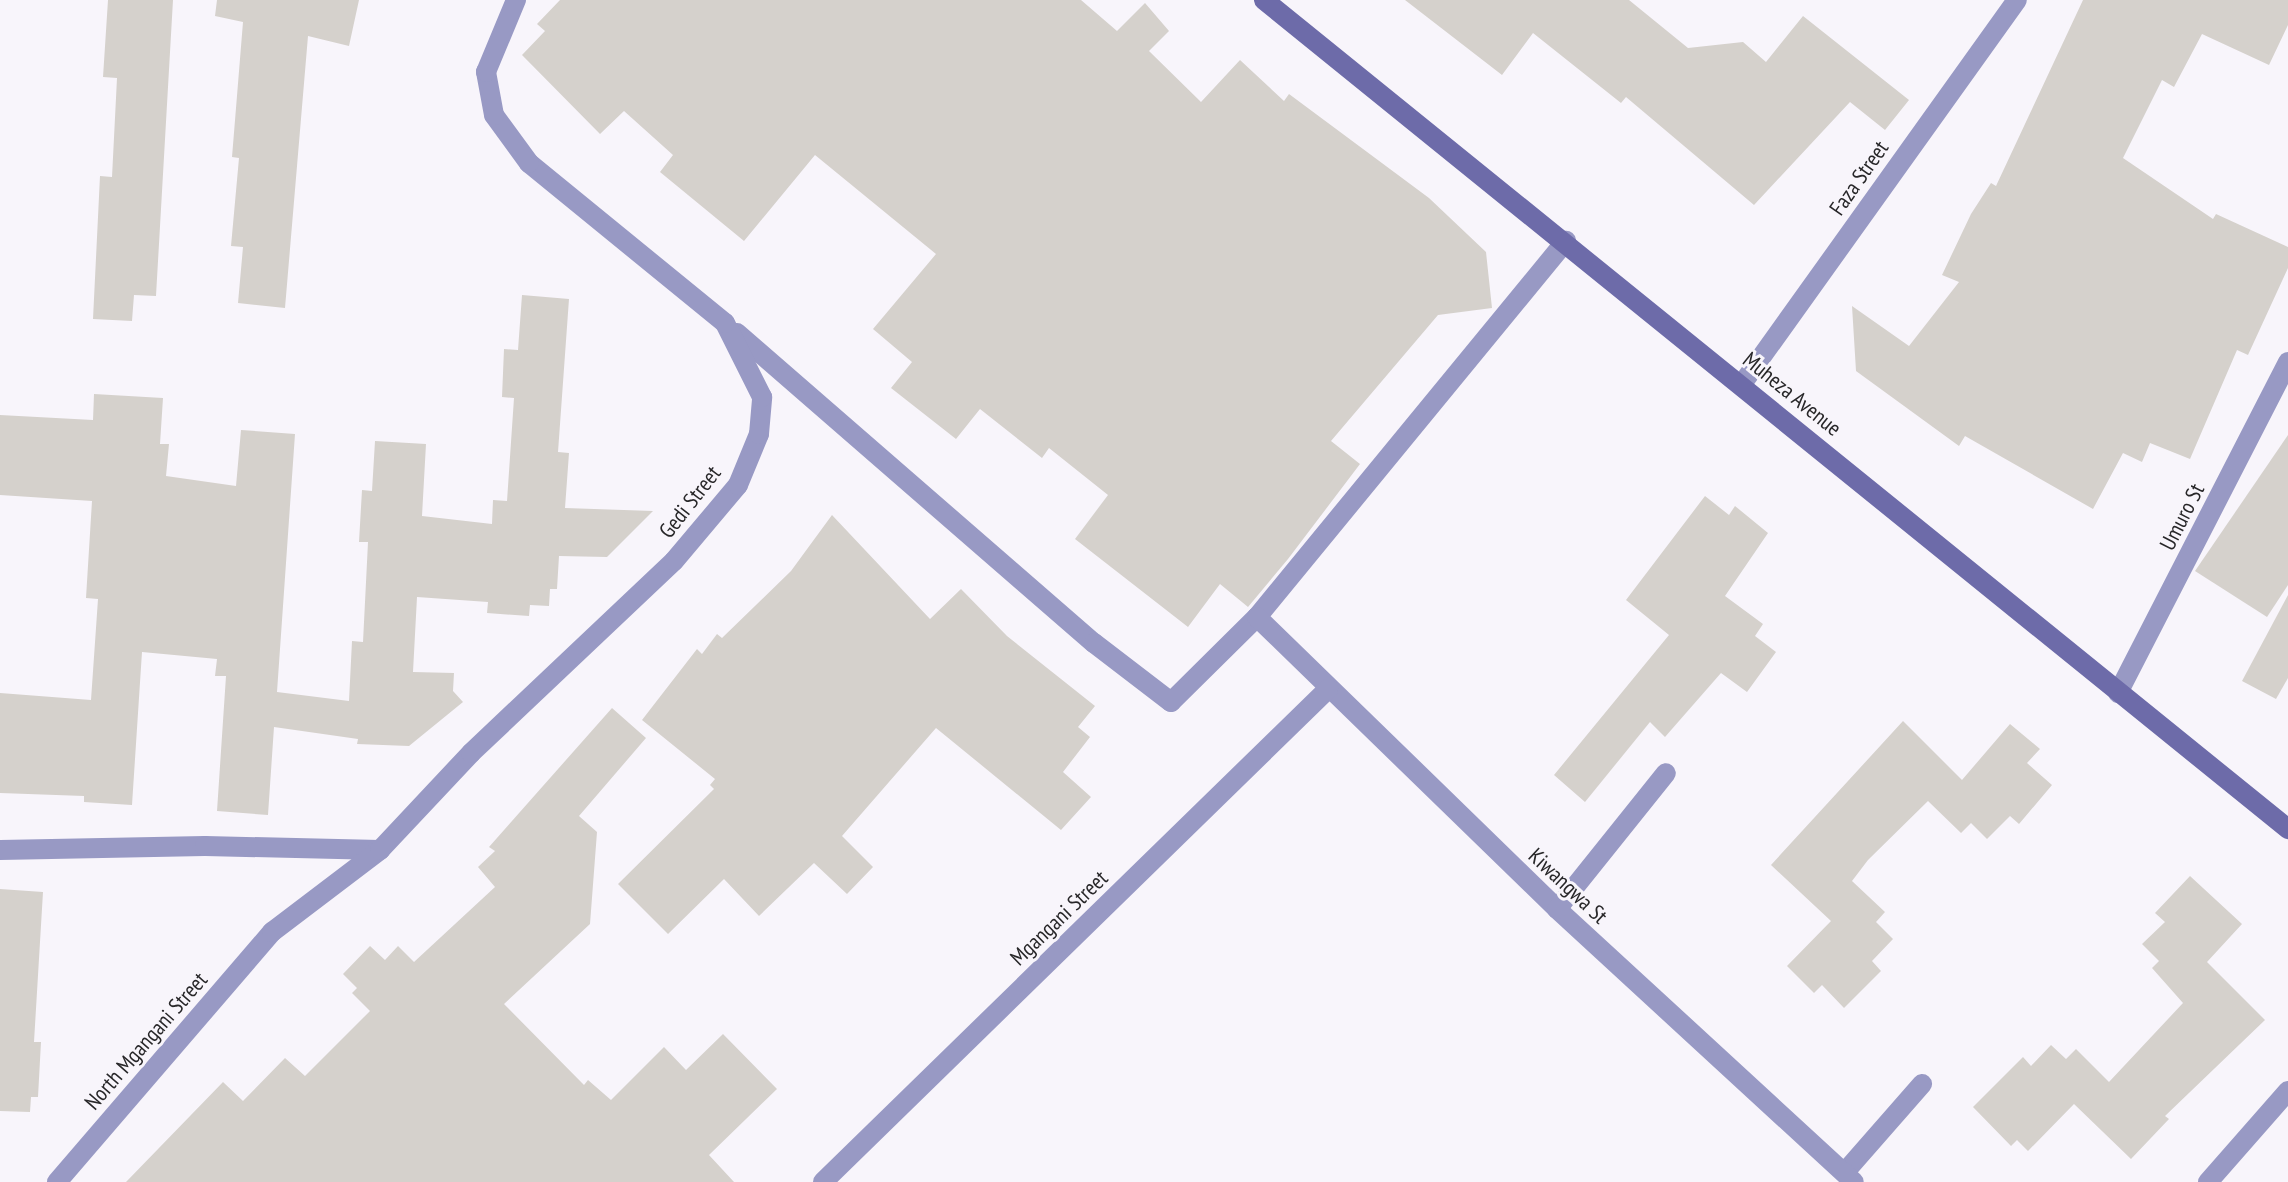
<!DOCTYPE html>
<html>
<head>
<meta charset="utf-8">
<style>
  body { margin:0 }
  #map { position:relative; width:2288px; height:1182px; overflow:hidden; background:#f8f5fb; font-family:"PT Sans Narrow",sans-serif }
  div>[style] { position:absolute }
  .building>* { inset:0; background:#d5d1cc }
  .lane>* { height:20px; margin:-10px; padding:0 10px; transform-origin:10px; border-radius:10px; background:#9899c4 }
  .street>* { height:20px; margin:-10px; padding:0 10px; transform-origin:10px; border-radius:10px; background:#9899c4 }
  .secondary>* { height:20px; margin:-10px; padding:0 10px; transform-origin:10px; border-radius:10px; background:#6d6ba9 }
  span { translate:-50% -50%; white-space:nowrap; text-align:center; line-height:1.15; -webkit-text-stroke:6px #f8f5fb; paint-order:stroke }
  .street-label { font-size:22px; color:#282729 }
</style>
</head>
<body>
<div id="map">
  <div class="building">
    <i style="clip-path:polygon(108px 0,173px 0,156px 296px,134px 295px,132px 321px,93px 319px,100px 176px,112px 177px,117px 78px,103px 77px)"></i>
    <i style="clip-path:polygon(217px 0,359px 0,349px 46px,308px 36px,285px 308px,238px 303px,243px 247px,231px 246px,239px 158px,232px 157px,243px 22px,215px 16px)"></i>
    <i style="clip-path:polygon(560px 0,1081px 0,1117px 31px,1145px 3px,1169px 31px,1149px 51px,1201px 102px,1240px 60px,1284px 101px,1289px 94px,1429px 198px,1486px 252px,1492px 308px,1438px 315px,1331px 441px,1360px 464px,1288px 559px,1248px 607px,1220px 584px,1188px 627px,1075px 539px,1108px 495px,1049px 448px,1042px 458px,980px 409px,956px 439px,891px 388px,912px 362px,873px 329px,936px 254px,815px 155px,744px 241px,660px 172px,673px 155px,624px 111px,600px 134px,522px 55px,545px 31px,537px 24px)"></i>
    <i style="clip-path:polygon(1405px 0,1629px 0,1688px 48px,1743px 42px,1766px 62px,1803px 16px,1909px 100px,1885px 130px,1850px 102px,1754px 205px,1626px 97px,1621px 103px,1533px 33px,1502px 75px)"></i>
    <i style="clip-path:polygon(2083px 0,2288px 0,2288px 25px,2269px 65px,2202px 34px,2174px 87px,2162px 80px,2123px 158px,2213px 219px,2216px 214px,2288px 247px,2288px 268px,2248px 355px,2237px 350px,2190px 459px,2150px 443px,2142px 462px,2123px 453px,2093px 509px,1965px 436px,1959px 446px,1856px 371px,1852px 306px,1909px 346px,1959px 282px,1942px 275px,1971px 214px,1991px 183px,1996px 186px)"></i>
    <i style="clip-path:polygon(522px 295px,569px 299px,558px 452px,569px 453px,565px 508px,653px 511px,607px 557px,559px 556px,557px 589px,550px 589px,549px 606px,530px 605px,529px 616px,487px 613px,488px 602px,417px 597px,413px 672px,454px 673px,453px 691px,463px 702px,409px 746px,357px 744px,358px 739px,274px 727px,268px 815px,217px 811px,226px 676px,215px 676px,217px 659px,142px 652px,132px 805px,84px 802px,84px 796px,0 793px,0 693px,91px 700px,98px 599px,86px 598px,92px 501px,0 495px,0 415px,93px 420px,94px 394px,163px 398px,160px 444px,169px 444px,166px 476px,236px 486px,241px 430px,295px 434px,277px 692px,349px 701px,352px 641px,363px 642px,368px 542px,359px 542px,362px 490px,372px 491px,375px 441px,426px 444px,422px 516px,492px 524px,493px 500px,507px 501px,514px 398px,502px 397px,504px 349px,518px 350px)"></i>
    <i style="clip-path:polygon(2288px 435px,2288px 585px,2267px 617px,2195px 571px)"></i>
    <i style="clip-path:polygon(1705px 496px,1729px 515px,1735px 506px,1768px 533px,1725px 596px,1763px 624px,1755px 636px,1776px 652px,1747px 692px,1721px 673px,1665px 737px,1650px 722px,1585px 802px,1554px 775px,1669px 635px,1626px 600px)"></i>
    <i style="clip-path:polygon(832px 515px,930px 619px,961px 589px,1007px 636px,1095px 706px,1078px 727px,1090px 737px,1063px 772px,1091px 797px,1061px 830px,936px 728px,842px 836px,873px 867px,847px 894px,814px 863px,759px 916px,724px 879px,668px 934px,618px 884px,714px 789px,710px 785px,715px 779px,642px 720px,697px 649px,702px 654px,717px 634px,722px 638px,791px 571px)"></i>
    <i style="clip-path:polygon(2288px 595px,2288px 678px,2276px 699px,2242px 681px)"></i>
    <i style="clip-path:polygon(612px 708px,646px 738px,579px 816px,597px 832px,590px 924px,504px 1004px,584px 1085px,588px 1080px,611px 1100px,664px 1047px,686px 1070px,723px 1034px,777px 1089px,709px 1155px,734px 1182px,126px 1182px,223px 1082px,243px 1101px,285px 1058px,305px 1076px,370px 1011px,352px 993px,357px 988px,343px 974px,370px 946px,385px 960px,398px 946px,414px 962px,495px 887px,478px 867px,495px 851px,489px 847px)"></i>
    <i style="clip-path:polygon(1903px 721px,1962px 780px,2010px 724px,2040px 749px,2027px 763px,2052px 785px,2019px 824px,2010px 816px,1987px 839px,1971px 823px,1961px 833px,1928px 801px,1868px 860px,1852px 881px,1885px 912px,1876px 922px,1893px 939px,1872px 961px,1881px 971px,1844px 1008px,1822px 985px,1814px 993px,1787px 966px,1831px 921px,1771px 865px)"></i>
    <i style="clip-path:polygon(2190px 876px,2242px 924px,2207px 962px,2265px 1020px,2165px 1116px,2169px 1119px,2131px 1159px,2074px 1104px,2028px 1151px,2017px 1140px,2011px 1146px,1973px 1107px,2023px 1057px,2031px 1066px,2051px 1045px,2066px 1059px,2076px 1049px,2109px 1082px,2183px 1003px,2152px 968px,2159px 961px,2142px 944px,2165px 922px,2155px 913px)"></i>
    <i style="clip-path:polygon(0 889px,43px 892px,34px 1042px,41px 1042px,38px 1097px,31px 1097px,30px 1112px,0 1111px)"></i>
  </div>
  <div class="lane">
    <i style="left:1845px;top:1172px;width:117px;rotate:-48.8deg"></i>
  </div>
  <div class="street">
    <i style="left:737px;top:333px;width:473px;rotate:41deg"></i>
    <i style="left:1094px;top:643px;width:97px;rotate:37.5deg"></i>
    <i style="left:1171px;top:702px;width:121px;rotate:-44.7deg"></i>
    <i style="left:1257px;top:617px;width:487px;rotate:-50.6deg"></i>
    <i style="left:1742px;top:384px;width:472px;rotate:-54.4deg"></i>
    <i style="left:1257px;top:617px;width:419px;rotate:44.2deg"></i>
    <i style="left:1557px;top:909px;width:403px;rotate:42.6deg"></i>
    <i style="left:2118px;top:693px;width:372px;rotate:-62.8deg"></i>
    <i style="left:0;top:850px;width:205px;rotate:-1.1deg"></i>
    <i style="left:205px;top:846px;width:175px;rotate:1.3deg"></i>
    <i style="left:1557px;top:909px;width:174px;rotate:-51.3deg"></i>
    <i style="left:57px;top:1182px;width:330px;rotate:-49.3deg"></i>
    <i style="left:272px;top:932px;width:136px;rotate:-37.2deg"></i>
    <i style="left:380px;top:850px;width:133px;rotate:-46.8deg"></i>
    <i style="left:471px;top:753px;width:279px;rotate:-43.4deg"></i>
    <i style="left:674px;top:561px;width:99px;rotate:-49.9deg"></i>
    <i style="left:738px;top:485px;width:55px;rotate:-67.6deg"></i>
    <i style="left:759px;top:434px;width:37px;rotate:-85deg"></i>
    <i style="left:762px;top:397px;width:83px;rotate:-116.6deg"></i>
    <i style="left:725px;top:323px;width:253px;rotate:-140.8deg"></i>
    <i style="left:529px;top:163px;width:59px;rotate:-126.1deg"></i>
    <i style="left:494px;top:115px;width:44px;rotate:-100.5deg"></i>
    <i style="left:486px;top:72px;width:78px;rotate:-67.4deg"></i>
    <i style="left:823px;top:1182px;width:706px;rotate:-44.31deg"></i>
    <i style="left:2208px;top:1182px;width:121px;rotate:-48.7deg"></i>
  </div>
  <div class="secondary">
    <i style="left:1264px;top:0;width:1318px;rotate:38.99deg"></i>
  </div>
  <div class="street-label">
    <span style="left:1859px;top:178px;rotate:-55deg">Faza Street</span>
    <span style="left:1792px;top:394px;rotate:39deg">Muheza Avenue</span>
    <span style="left:690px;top:502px;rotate:-52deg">Gedi Street</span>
    <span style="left:2182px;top:517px;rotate:-63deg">Umuro St</span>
    <span style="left:1568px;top:886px;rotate:43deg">Kiwangwa St</span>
    <span style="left:1059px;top:918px;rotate:-44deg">Mgangani Street</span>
    <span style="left:146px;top:1041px;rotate:-49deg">North Mgangani Street</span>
  </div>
</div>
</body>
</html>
